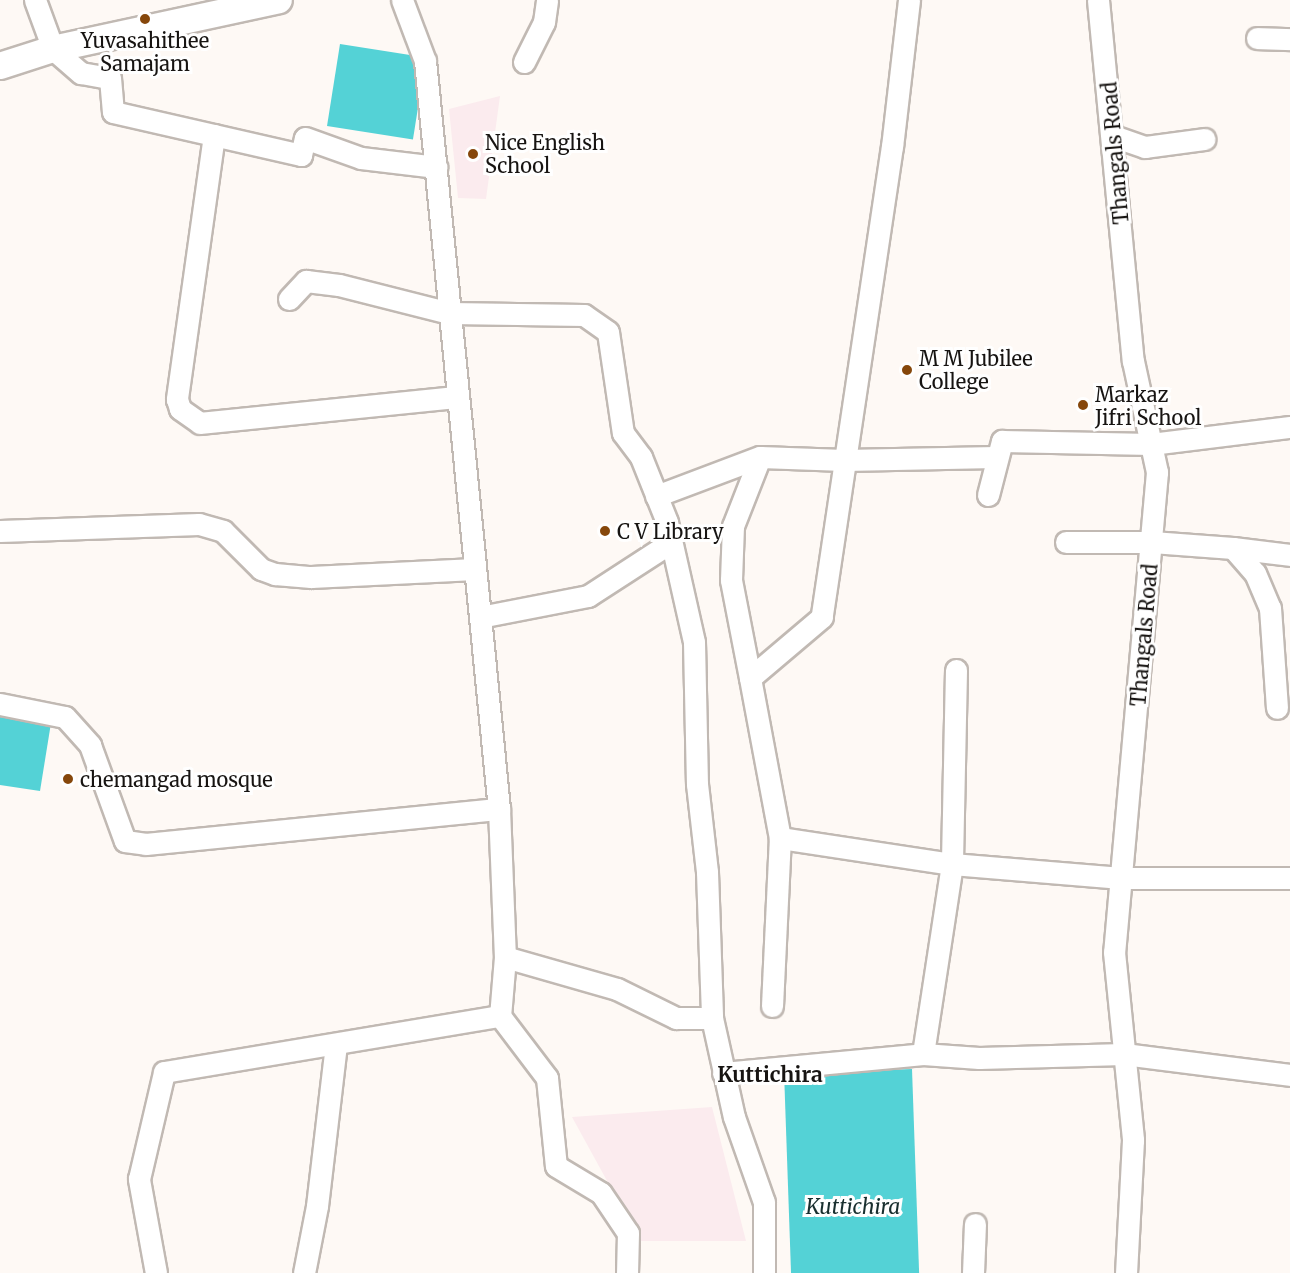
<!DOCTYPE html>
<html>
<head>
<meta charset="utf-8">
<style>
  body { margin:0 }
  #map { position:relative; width:1290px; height:1273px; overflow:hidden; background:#fef9f5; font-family:Merriweather,serif }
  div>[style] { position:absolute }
  .education>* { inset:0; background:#fbebee }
  .water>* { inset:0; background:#54d2d6; transform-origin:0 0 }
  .roads { filter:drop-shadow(2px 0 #c1b9b3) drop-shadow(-2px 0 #c1b9b3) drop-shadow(0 2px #c1b9b3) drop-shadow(0 -2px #c1b9b3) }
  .minor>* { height:21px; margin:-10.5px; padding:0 10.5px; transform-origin:10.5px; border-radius:10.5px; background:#fff }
  .major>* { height:26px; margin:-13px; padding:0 13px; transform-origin:13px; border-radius:13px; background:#fff }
  .dots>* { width:16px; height:16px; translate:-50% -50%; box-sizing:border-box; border:3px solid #fff; border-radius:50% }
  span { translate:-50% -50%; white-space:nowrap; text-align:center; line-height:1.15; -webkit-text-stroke:6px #fff; paint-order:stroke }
  .poi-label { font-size:20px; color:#171412 }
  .left { translate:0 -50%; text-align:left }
  .street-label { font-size:20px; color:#171412 }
  .neighbourhood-label { font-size:21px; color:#171412; font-weight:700 }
  .water-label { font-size:21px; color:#192f2f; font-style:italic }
</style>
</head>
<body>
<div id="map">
  <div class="education">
    <i style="clip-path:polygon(500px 96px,486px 199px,458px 198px,449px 109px)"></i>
    <i style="clip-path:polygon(712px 1107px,746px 1241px,640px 1241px,572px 1117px)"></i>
  </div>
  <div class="water">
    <i style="left:340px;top:44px;width:87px;height:83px;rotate:9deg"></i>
    <i style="clip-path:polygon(0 715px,51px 723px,40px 791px,0 785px)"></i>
    <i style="left:912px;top:1069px;width:204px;height:128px;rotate:88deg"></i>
  </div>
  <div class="roads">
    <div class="minor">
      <i style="left:35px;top:0;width:52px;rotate:69.8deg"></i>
      <i style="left:53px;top:49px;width:37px;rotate:41deg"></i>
      <i style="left:81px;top:73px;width:29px;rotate:10deg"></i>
      <i style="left:110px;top:78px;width:34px;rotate:85deg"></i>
      <i style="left:113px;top:112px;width:193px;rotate:12.9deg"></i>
      <i style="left:301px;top:155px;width:17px;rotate:-77deg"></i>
      <i style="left:305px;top:138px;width:59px;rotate:19.7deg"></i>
      <i style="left:361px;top:158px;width:76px;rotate:6.8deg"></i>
      <i style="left:402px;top:0;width:65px;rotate:69.3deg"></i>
      <i style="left:425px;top:61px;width:752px;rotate:84.35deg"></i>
      <i style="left:499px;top:809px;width:148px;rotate:87.7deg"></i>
      <i style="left:505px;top:957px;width:59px;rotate:94.8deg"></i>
      <i style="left:500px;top:1016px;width:78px;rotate:52.8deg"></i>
      <i style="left:547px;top:1078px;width:88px;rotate:84.2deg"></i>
      <i style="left:556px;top:1166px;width:52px;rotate:31deg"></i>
      <i style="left:601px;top:1193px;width:48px;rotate:56deg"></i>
      <i style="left:628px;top:1233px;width:40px;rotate:91.4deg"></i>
      <i style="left:909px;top:0;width:147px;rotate:96.6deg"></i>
      <i style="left:892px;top:146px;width:476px;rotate:98.5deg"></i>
      <i style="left:822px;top:617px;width:94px;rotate:139.7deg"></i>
      <i style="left:750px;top:678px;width:163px;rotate:79.4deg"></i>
      <i style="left:780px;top:838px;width:174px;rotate:8.6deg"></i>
      <i style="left:952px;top:864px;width:192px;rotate:98.7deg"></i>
      <i style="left:1098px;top:0;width:363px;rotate:84.5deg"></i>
      <i style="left:1133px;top:361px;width:114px;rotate:77.8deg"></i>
      <i style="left:1157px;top:472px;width:482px;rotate:95.1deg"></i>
      <i style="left:1114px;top:952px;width:189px;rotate:84.2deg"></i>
      <i style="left:1133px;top:1140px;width:133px;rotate:93deg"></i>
      <i style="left:1257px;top:38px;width:33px;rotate:2deg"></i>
      <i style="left:524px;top:62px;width:45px;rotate:-63.4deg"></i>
      <i style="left:544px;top:22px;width:22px;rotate:-82deg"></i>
      <i style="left:214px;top:135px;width:267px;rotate:98deg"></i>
      <i style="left:177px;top:399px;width:10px;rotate:73deg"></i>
      <i style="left:180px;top:409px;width:24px;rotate:35deg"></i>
      <i style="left:200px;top:423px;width:259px;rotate:-5.8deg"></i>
      <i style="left:1113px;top:136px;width:34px;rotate:19deg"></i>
      <i style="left:1145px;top:147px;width:60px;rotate:-7.7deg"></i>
      <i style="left:289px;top:299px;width:25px;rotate:-47deg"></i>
      <i style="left:306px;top:281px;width:33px;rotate:7deg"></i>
      <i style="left:339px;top:285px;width:114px;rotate:14.2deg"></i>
      <i style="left:450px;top:313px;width:134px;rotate:0.9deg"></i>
      <i style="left:584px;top:315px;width:29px;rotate:35deg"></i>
      <i style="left:608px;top:332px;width:102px;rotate:81.6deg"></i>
      <i style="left:623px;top:433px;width:30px;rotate:53deg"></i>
      <i style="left:641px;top:457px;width:70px;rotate:68.2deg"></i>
      <i style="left:667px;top:522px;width:123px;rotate:77.3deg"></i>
      <i style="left:694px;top:642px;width:142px;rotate:88.8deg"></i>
      <i style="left:697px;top:784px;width:89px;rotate:83.5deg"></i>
      <i style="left:707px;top:872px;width:146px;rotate:88deg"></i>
      <i style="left:712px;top:1018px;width:101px;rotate:77.5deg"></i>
      <i style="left:734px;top:1117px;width:90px;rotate:70.6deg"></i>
      <i style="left:764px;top:1202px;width:71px;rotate:90deg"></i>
      <i style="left:988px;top:495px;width:56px;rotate:-75.5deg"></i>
      <i style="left:1002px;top:441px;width:149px;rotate:1.2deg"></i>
      <i style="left:1151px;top:444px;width:140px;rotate:-7deg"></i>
      <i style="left:656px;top:496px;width:111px;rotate:-20.6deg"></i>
      <i style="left:760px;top:457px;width:84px;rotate:2deg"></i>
      <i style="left:844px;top:460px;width:152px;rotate:-1.1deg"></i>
      <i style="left:0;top:531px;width:199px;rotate:-2deg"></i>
      <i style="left:199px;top:524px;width:25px;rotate:16deg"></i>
      <i style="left:223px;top:531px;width:54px;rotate:45deg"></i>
      <i style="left:261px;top:569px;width:15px;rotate:20deg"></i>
      <i style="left:275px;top:574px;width:36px;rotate:5deg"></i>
      <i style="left:311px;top:577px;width:164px;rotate:-2.8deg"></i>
      <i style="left:1066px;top:542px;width:86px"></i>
      <i style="left:1152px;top:542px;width:81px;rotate:4.2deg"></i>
      <i style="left:1233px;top:548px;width:33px;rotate:49deg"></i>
      <i style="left:1255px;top:573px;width:38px;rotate:67deg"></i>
      <i style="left:1270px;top:608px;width:100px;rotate:86deg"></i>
      <i style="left:1233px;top:548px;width:57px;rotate:7deg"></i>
      <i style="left:480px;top:617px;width:110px;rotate:-11deg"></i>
      <i style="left:588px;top:596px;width:99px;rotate:-33deg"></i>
      <i style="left:956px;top:670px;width:194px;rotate:91.2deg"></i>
      <i style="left:952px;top:864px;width:170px;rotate:4.7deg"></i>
      <i style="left:1121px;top:878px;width:169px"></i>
      <i style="left:750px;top:678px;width:100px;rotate:-101deg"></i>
      <i style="left:731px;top:580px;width:54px;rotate:-87.9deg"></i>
      <i style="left:733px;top:526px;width:74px;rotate:-68.6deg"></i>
      <i style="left:0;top:704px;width:66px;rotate:11.3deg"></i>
      <i style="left:65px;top:717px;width:38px;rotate:48deg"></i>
      <i style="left:90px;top:745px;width:102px;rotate:70deg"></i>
      <i style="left:125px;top:841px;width:21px;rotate:8deg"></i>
      <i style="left:146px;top:844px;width:355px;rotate:-5.7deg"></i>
      <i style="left:505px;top:957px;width:116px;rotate:15.9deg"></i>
      <i style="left:617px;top:989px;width:66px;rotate:26.2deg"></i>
      <i style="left:676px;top:1018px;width:36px"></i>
      <i style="left:772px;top:1006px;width:168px;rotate:-87.3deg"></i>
      <i style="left:723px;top:1073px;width:201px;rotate:-5.4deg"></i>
      <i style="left:923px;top:1054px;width:56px;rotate:4.1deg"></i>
      <i style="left:979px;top:1058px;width:145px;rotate:-1.6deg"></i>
      <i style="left:1124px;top:1054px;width:167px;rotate:7.2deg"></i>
      <i style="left:156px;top:1273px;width:96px;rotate:-100.3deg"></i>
      <i style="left:139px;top:1179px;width:110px;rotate:-76.8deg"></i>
      <i style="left:164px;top:1072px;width:341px;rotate:-9.5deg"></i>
      <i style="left:304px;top:1273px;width:68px;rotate:-79deg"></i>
      <i style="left:317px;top:1206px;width:162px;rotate:-83.3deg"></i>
      <i style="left:973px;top:1273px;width:49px;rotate:-87.7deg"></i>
    </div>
    <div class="major">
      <i style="left:0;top:66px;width:56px;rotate:-17.8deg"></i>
      <i style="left:53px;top:49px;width:231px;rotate:-12.2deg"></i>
    </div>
  </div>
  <div class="dots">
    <i style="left:145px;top:19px;background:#86470b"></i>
    <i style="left:473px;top:154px;background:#86470b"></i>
    <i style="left:907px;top:370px;background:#86470b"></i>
    <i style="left:1083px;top:405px;background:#86470b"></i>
    <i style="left:605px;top:531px;background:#86470b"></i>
    <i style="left:68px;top:779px;background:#86470b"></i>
  </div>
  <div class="poi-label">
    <span style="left:145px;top:52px">Yuvasahithee<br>Samajam</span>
    <span class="left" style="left:485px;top:154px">Nice English<br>School</span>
    <span class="left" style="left:919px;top:370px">M M Jubilee<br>College</span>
    <span class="left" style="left:1095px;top:406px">Markaz<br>Jifri School</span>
    <span class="left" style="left:617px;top:531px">C V Library</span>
    <span class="left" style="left:80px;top:779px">chemangad mosque</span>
  </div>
  <div class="street-label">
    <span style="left:1115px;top:153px;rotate:-95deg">Thangals Road</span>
    <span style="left:1144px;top:635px;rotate:-85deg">Thangals Road</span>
  </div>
  <div class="neighbourhood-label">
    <span style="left:770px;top:1075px">Kuttichira</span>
  </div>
  <div class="water-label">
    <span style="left:853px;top:1207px">Kuttichira</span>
  </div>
</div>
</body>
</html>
